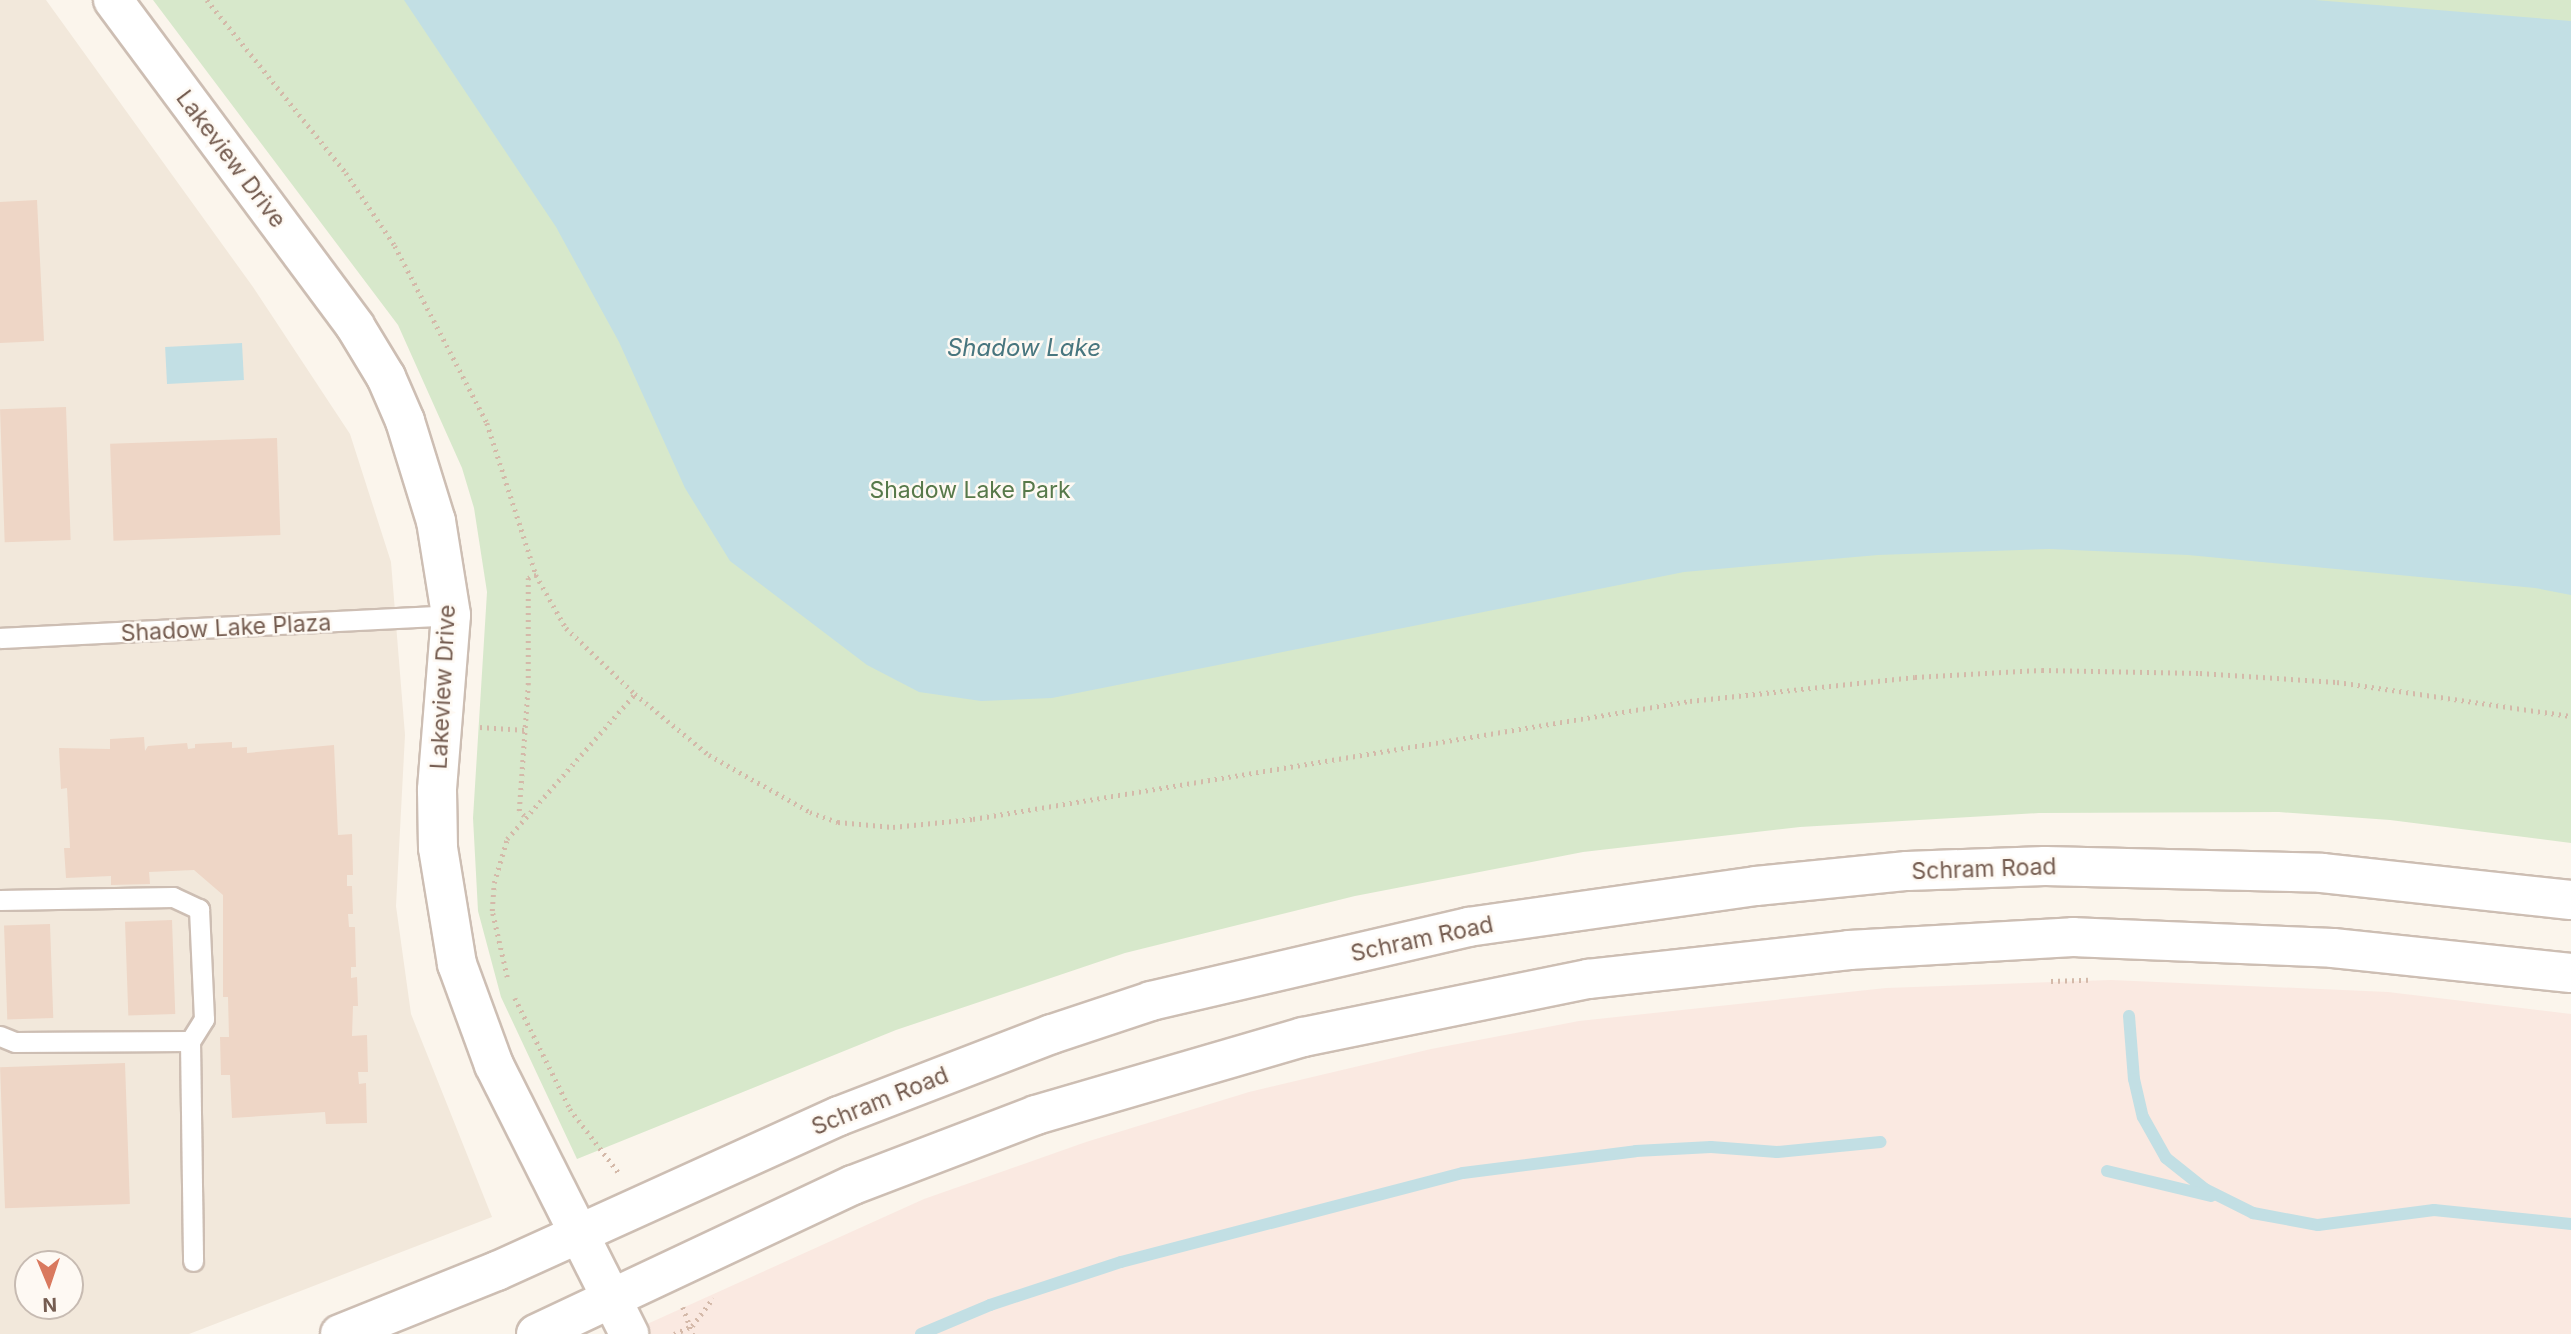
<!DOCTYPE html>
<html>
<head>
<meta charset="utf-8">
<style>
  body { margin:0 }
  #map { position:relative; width:2571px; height:1334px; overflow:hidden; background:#fbf5ec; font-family:Inter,sans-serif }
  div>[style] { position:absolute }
  .residential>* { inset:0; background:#f2e8db }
  .commercial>* { inset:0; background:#fae9e1 }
  .green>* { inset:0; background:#d7e8cb }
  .water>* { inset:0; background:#c2dfe4; transform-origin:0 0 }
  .stream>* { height:12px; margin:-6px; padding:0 6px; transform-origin:6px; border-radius:6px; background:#c2dfe4 }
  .building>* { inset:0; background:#eed6c6; transform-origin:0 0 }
  .path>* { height:4.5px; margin-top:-2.25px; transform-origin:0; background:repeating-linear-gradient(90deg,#d4b9a9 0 2px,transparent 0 7px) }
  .roads { filter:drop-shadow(2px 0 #cdbeb3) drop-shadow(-2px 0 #cdbeb3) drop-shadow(0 2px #cdbeb3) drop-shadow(0 -2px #cdbeb3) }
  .lane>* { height:19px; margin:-9.5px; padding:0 9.5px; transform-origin:9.5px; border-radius:9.5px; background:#fff }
  .street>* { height:38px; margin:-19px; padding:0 19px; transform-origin:19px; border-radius:19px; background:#fff }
  .secondary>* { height:38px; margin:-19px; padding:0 19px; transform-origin:19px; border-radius:19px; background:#fff }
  span { translate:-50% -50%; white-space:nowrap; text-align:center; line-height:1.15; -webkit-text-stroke:5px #fef9f3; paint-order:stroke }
  .street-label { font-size:23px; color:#755d51 }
  .park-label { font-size:23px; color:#57794a }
  .water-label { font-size:24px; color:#48767f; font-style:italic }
  .north { position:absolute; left:14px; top:1250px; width:70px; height:70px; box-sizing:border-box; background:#fef9f3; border:2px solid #c7bbb2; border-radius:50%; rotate:178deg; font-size:19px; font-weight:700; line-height:28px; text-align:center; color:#755d51 }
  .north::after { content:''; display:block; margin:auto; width:24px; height:32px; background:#d9795e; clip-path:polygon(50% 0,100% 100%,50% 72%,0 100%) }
</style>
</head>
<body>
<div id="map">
  <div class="residential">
    <i style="clip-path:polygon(evenodd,0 0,46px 0,253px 287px,350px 434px,391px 562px,405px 735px,396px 906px,411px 1014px,492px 1217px,189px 1334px,0 1334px,0 0,28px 1264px,70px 1264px,70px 1306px,28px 1306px,28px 1264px)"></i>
  </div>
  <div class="commercial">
    <i style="clip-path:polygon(2111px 980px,2388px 992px,2571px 1014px,2571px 1334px,625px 1334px,924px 1199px,1086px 1142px,1249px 1092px,1431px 1049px,1579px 1021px,1886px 988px)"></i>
  </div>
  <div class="green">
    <i style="clip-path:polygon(153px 0,2571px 0,2571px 843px,2390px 820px,2279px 812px,2039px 813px,1800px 827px,1583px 852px,1355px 896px,1125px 953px,896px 1030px,577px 1159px,501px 997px,478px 911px,473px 818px,487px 592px,474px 508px,462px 468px,398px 325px)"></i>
  </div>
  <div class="water">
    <i style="clip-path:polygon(404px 0,2315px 0,2571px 21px,2571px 595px,2535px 588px,2188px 555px,2049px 549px,1878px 555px,1684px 572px,1052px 698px,981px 701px,919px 692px,867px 665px,730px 561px,685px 488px,619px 342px,556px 227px)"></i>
    <i style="left:242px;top:343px;width:37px;height:77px;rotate:87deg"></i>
  </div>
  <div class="stream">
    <i style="left:2129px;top:1016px;width:63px;rotate:85.5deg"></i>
    <i style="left:2134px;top:1079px;width:39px;rotate:77deg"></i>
    <i style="left:2143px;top:1117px;width:47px;rotate:60.7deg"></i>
    <i style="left:2166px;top:1158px;width:50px;rotate:38.5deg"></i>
    <i style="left:2205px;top:1189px;width:54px;rotate:26.6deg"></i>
    <i style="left:2253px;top:1213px;width:66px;rotate:10.5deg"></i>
    <i style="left:2318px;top:1225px;width:117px;rotate:-7.4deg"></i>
    <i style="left:2434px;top:1210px;width:138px;rotate:5.8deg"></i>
    <i style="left:2107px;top:1171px;width:107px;rotate:13.5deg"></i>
    <i style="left:921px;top:1334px;width:75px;rotate:-22.8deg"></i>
    <i style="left:990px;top:1305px;width:138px;rotate:-18.2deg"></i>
    <i style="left:1121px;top:1262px;width:353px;rotate:-14.6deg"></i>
    <i style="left:1463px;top:1173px;width:174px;rotate:-7.2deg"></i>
    <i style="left:1636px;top:1151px;width:75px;rotate:-3.1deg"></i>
    <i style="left:1711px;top:1147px;width:66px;rotate:4.3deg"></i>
    <i style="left:1777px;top:1152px;width:104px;rotate:-5.5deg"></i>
  </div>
  <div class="building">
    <i style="clip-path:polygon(37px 200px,44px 341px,0 343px,0 202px)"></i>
    <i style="left:66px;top:407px;width:133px;height:66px;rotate:88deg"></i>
    <i style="left:277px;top:438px;width:97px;height:167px;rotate:88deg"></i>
    <i style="clip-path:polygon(144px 737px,145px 751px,148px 746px,187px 743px,188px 749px,195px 748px,195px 744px,232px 742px,232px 748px,247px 747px,247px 753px,334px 745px,338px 835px,352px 834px,353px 875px,347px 875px,347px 886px,352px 886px,353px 914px,348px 914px,349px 927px,355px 927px,356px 967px,351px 967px,351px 978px,357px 977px,358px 1006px,353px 1006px,352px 1036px,367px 1035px,368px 1072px,358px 1072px,359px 1084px,366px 1083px,367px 1123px,326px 1124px,325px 1112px,232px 1118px,230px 1075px,221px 1075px,220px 1037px,229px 1037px,228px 997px,223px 997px,223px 895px,194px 870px,149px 872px,150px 884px,111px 885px,111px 876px,66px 878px,64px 848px,70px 848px,67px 788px,61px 789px,59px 748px,110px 749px,110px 739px)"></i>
    <i style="left:172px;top:920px;width:94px;height:47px;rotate:88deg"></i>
    <i style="left:50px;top:924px;width:94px;height:46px;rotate:88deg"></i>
    <i style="left:125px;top:1063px;width:141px;height:125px;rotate:88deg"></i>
  </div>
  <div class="path">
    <i style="left:207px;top:0;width:222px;rotate:51.2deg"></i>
    <i style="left:346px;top:173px;width:88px;rotate:56.1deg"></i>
    <i style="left:395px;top:246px;width:199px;rotate:62.5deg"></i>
    <i style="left:487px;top:423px;width:160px;rotate:72.1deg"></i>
    <i style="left:536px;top:575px;width:61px;rotate:60.5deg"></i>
    <i style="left:566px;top:628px;width:95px;rotate:43.7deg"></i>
    <i style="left:635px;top:694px;width:96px;rotate:39.5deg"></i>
    <i style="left:709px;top:755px;width:116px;rotate:29.4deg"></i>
    <i style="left:810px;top:812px;width:30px;rotate:20deg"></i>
    <i style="left:838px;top:822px;width:55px;rotate:5.2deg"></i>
    <i style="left:893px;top:827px;width:80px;rotate:-5.7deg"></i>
    <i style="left:973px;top:819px;width:727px;rotate:-9.35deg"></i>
    <i style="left:1690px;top:701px;width:226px;rotate:-6.1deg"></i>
    <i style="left:1915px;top:677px;width:127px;rotate:-3.2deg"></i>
    <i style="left:2042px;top:670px;width:158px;rotate:1.1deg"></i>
    <i style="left:2200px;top:673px;width:137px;rotate:3.8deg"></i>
    <i style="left:2337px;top:682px;width:236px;rotate:8.3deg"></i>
    <i style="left:480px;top:727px;width:45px;rotate:3.8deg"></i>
    <i style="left:524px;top:816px;width:7px;rotate:-135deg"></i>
    <i style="left:519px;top:811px;width:126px;rotate:-85.9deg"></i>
    <i style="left:528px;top:685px;width:107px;rotate:-90deg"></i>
    <i style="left:528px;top:578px;width:9px;rotate:-21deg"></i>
    <i style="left:507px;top:977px;width:68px;rotate:-102.8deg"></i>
    <i style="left:492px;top:911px;width:28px;rotate:-86deg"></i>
    <i style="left:494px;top:883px;width:46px;rotate:-73.5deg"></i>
    <i style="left:507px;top:839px;width:193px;rotate:-48.6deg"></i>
    <i style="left:2051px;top:981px;width:37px;rotate:-2deg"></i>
    <i style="left:515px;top:998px;width:124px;rotate:63.6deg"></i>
    <i style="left:570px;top:1109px;width:81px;rotate:52.6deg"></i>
    <i style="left:683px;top:1307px;width:29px;rotate:70deg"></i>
    <i style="left:674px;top:1334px;width:20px;rotate:-24deg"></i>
    <i style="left:692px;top:1326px;width:35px;rotate:-53deg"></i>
  </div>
  <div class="roads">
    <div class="lane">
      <i style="left:0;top:638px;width:452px;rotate:-2.9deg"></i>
      <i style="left:0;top:900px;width:173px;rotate:-1deg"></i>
      <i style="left:173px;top:897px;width:29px;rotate:25deg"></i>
      <i style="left:199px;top:909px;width:110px;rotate:87.4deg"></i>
      <i style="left:204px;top:1019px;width:26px;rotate:122deg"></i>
      <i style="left:0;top:1036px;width:16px;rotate:22deg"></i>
      <i style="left:15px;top:1042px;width:175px;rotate:-0.3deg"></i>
      <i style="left:190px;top:1041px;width:220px;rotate:89.2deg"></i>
    </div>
    <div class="street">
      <i style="left:113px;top:0;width:406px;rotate:53.4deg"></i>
      <i style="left:355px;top:326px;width:60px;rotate:58.7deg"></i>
      <i style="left:386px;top:377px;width:48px;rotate:66.6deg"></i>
      <i style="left:405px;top:421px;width:105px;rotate:72.8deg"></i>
      <i style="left:436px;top:521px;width:95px;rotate:80.9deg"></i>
      <i style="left:451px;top:615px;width:176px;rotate:94.6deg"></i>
      <i style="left:437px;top:790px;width:58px;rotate:89deg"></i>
      <i style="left:438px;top:848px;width:118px;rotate:80.7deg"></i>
      <i style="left:457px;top:964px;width:108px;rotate:69.9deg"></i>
      <i style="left:494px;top:1065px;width:301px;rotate:63.3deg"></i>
    </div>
    <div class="secondary">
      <i style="left:340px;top:1334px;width:169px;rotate:-21.9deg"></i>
      <i style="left:497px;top:1271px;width:375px;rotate:-24.4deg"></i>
      <i style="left:839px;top:1116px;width:228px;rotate:-21.1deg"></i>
      <i style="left:1052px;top:1034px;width:104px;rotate:-18.4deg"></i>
      <i style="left:1151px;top:1001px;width:326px;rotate:-13.1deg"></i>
      <i style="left:1468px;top:927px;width:291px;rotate:-8.1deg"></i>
      <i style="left:1756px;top:886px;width:152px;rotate:-5.7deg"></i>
      <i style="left:1907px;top:871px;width:138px;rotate:-2.1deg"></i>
      <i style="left:2045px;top:866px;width:277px;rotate:1.4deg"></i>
      <i style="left:2322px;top:873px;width:250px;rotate:6.2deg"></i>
      <i style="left:536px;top:1334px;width:350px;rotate:-25.2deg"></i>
      <i style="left:853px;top:1185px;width:196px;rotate:-20.9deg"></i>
      <i style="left:1036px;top:1115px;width:278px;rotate:-16.3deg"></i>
      <i style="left:1303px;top:1037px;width:291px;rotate:-11.5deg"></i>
      <i style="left:1588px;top:979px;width:263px;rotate:-6.3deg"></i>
      <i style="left:1849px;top:950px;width:224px;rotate:-3.3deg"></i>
      <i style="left:2073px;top:937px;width:260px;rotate:2.4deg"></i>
      <i style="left:2333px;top:948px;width:239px;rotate:6deg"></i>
    </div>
  </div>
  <div class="street-label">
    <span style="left:231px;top:159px;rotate:53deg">Lakeview Drive</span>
    <span style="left:226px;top:628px;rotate:-3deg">Shadow Lake Plaza</span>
    <span style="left:443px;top:687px;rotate:-87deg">Lakeview Drive</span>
    <span style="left:1984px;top:869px;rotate:-2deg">Schram Road</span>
    <span style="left:1422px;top:939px;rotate:-12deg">Schram Road</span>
    <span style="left:880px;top:1101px;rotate:-22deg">Schram Road</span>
  </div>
  <div class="park-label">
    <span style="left:970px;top:490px">Shadow Lake Park</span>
  </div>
  <div class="water-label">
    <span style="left:1024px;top:348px">Shadow Lake</span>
  </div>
  <div class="north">N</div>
</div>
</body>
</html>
